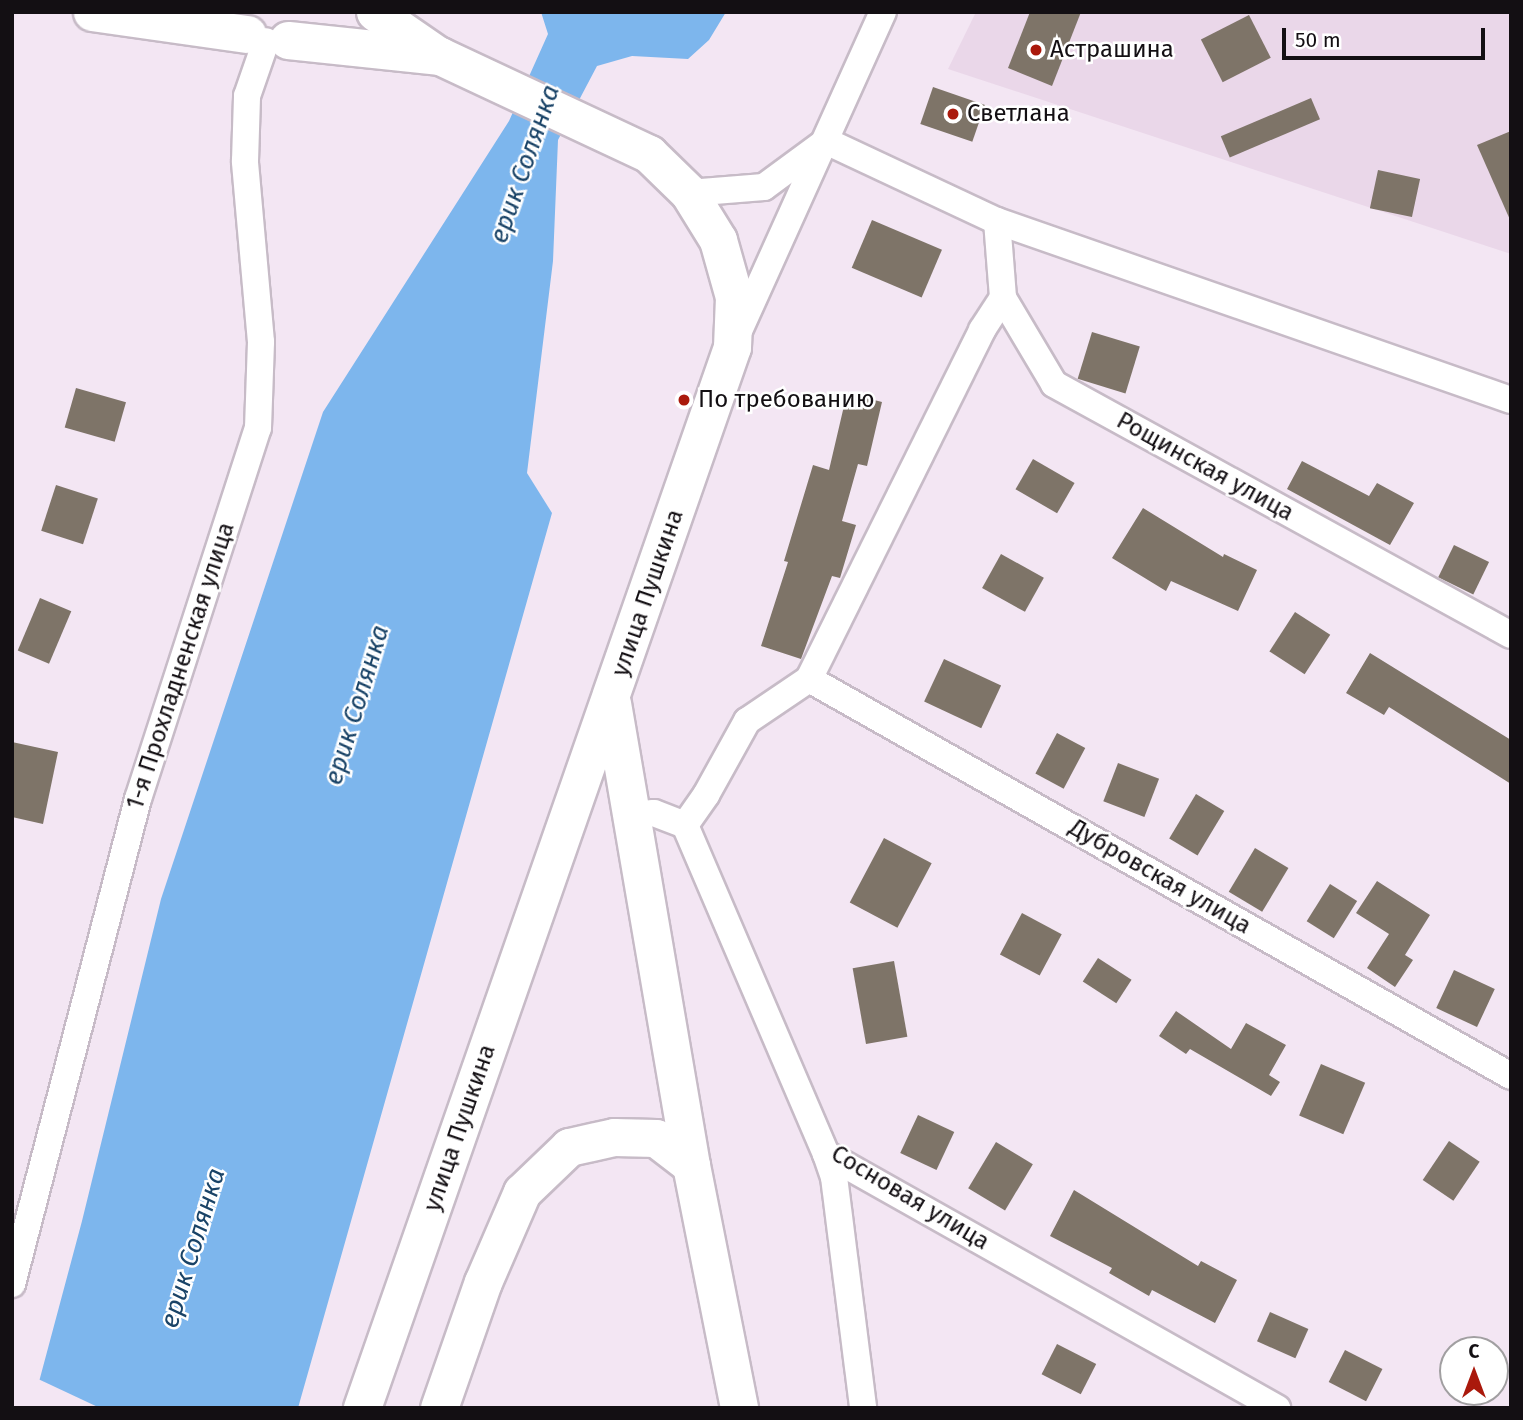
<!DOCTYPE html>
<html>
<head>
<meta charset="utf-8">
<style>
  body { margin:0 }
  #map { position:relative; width:1523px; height:1420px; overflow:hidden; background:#f3e6f3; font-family:"Fira Sans",sans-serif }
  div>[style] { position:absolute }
  .built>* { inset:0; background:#ead7e9 }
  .water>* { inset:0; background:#7db6ed }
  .pier>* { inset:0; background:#f3e6f3 }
  .building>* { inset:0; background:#7e7468; transform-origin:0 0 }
  .roads { filter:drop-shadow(2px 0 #c7bbc7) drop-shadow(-2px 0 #c7bbc7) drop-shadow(0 2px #c7bbc7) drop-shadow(0 -2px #c7bbc7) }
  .minor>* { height:26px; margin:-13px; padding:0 13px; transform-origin:13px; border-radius:13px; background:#fff }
  .secondary>* { height:37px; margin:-18.5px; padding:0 18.5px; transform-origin:18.5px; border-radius:18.5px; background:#fff }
  .dots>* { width:19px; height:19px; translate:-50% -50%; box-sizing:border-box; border:4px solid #fff; border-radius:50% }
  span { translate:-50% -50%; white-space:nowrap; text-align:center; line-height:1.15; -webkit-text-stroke:5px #fff; paint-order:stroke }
  .poi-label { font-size:24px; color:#130f13 }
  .left { translate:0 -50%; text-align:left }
  .street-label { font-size:24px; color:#130f13 }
  .water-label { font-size:26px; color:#194367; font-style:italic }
  .frame { position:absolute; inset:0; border:14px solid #130f13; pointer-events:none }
  .north { position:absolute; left:1439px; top:1336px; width:70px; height:70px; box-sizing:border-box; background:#fff; border:2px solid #a19fa1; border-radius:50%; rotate:0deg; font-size:19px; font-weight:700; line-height:28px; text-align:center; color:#130f13 }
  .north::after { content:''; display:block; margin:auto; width:24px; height:32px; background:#aa190c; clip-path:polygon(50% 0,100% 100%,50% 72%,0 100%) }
  .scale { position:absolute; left:1282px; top:28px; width:203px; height:32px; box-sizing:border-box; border:4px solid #130f13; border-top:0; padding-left:9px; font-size:21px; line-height:24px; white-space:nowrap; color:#130f13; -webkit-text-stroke:5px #fff; paint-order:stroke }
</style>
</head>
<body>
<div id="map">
  <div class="built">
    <i style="clip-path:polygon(976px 12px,1511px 12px,1511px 254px,948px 69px)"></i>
  </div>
  <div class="water">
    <i style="clip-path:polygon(541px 12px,726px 12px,709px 40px,688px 59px,632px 56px,597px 66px,558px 140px,553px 261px,527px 473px,552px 513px,298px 1408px,32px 1408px,82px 1221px,161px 899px,323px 412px,509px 121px,548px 34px)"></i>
  </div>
  <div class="pier">
    <i style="clip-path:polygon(36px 1378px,100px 1408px,28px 1408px)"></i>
  </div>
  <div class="building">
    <i style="clip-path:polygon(1030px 12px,1081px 12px,1052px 86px,1008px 68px)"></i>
    <i style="left:1249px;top:15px;width:48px;height:54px;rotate:63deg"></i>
    <i style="left:933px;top:87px;width:55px;height:39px;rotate:19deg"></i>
    <i style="left:1311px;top:98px;width:23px;height:98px;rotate:67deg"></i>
    <i style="clip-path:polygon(1511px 131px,1511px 222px,1477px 145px)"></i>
    <i style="left:1378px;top:170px;width:43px;height:39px;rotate:12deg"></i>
    <i style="left:872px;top:220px;width:76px;height:52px;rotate:23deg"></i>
    <i style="left:1092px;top:332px;width:50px;height:49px;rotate:17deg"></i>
    <i style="left:76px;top:388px;width:52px;height:41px;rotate:16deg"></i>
    <i style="clip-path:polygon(847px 393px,882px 402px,867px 466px,858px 464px,842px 521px,856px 525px,840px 578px,832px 576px,801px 659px,761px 646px,788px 562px,784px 561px,813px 465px,829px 470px)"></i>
    <i style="left:1033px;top:459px;width:48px;height:35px;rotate:30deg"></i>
    <i style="clip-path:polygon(1302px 461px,1369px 496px,1377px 483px,1414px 503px,1390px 545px,1287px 489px)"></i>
    <i style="left:56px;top:485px;width:44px;height:48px;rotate:18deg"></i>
    <i style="clip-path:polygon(1143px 508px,1223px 557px,1224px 554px,1257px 570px,1238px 611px,1171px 581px,1166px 591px,1112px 558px)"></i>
    <i style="left:1454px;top:545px;width:39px;height:36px;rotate:26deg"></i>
    <i style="left:1001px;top:554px;width:49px;height:39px;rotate:29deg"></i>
    <i style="left:40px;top:598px;width:34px;height:57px;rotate:23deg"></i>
    <i style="left:1295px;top:612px;width:42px;height:47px;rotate:33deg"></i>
    <i style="clip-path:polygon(1370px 653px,1511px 740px,1511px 784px,1389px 707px,1384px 715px,1346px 693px)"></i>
    <i style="left:944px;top:659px;width:63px;height:47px;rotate:25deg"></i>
    <i style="left:1057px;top:733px;width:32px;height:46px;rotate:28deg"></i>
    <i style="clip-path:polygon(12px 742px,58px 752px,43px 824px,12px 817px)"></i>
    <i style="left:1118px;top:763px;width:44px;height:41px;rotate:21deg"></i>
    <i style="left:1196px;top:794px;width:33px;height:52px;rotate:31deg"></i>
    <i style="left:884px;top:838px;width:54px;height:73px;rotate:28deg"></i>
    <i style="left:1255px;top:848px;width:39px;height:51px;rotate:31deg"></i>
    <i style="clip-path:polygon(1377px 881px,1430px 915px,1405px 955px,1413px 960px,1395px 987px,1367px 968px,1389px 934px,1356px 913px)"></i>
    <i style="left:1330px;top:884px;width:32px;height:44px;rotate:32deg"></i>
    <i style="left:1022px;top:913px;width:45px;height:47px;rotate:28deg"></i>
    <i style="left:1098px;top:958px;width:40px;height:28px;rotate:33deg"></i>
    <i style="left:894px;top:961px;width:77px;height:42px;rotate:80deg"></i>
    <i style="left:1454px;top:970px;width:45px;height:42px;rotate:25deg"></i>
    <i style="clip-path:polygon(1176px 1011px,1231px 1049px,1246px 1023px,1286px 1045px,1269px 1075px,1280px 1082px,1271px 1096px,1190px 1049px,1186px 1054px,1159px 1036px)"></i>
    <i style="left:1321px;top:1064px;width:48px;height:56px;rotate:23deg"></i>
    <i style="left:918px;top:1115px;width:40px;height:42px;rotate:25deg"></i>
    <i style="left:1449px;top:1141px;width:37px;height:47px;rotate:34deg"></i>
    <i style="left:996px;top:1142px;width:43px;height:54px;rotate:31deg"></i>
    <i style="clip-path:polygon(1074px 1190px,1198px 1266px,1201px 1261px,1237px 1280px,1215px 1323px,1152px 1290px,1149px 1296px,1109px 1273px,1112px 1268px,1050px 1236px)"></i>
    <i style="left:1270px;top:1312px;width:42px;height:32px;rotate:24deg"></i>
    <i style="left:1057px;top:1344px;width:44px;height:34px;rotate:27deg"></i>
    <i style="left:1345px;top:1350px;width:42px;height:36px;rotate:27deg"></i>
  </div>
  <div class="roads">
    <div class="minor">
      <i style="left:826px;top:141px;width:189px;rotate:25.1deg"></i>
      <i style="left:997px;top:221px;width:544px;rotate:19.2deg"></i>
      <i style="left:689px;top:193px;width:75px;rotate:-4.6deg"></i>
      <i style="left:764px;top:187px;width:76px;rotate:-36.4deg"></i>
      <i style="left:997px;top:221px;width:77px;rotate:85.5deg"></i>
      <i style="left:1003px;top:298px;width:100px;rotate:59.3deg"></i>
      <i style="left:1054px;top:384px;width:521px;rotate:28.78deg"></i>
      <i style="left:738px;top:333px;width:352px;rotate:-65.7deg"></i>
      <i style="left:809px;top:679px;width:806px;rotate:29.49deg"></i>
      <i style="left:630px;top:815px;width:24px;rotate:-5deg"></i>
      <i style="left:654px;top:813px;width:33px;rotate:21deg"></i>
      <i style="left:685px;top:825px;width:358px;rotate:66.8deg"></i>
      <i style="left:826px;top:1154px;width:518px;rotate:29.39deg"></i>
      <i style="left:685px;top:825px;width:37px;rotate:-55deg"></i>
      <i style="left:706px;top:795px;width:85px;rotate:-61deg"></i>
      <i style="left:747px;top:721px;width:75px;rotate:-34.1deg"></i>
      <i style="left:809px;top:679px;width:390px;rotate:-63.6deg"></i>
      <i style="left:982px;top:330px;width:38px;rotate:-57deg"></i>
      <i style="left:826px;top:1154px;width:24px;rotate:71deg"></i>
      <i style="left:834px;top:1177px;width:233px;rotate:82.8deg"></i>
      <i style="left:12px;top:1284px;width:501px;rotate:-75.44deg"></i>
      <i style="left:138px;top:799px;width:390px;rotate:-72.1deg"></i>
      <i style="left:258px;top:428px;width:86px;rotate:-88deg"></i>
      <i style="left:261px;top:342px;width:182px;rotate:-95.1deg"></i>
      <i style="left:245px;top:161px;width:65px;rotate:-88.2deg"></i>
      <i style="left:247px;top:96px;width:58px;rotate:-70.9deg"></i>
    </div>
    <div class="secondary">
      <i style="left:92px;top:12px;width:157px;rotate:8.1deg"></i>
      <i style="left:375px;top:12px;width:74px;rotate:34.5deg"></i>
      <i style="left:288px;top:40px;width:153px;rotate:6deg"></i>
      <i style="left:440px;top:56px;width:231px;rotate:25.1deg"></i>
      <i style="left:649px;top:154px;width:56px;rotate:44.3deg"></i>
      <i style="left:689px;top:193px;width:55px;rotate:58.3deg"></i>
      <i style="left:718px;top:240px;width:59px;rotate:74.3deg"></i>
      <i style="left:734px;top:297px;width:50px;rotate:92.3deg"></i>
      <i style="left:732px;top:347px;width:1124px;rotate:109.23deg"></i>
      <i style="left:612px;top:703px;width:469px;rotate:80.3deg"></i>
      <i style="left:691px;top:1165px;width:248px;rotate:78.8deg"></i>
      <i style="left:439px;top:1408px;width:133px;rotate:-70.8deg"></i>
      <i style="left:483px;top:1282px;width:98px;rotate:-66.6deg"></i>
      <i style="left:522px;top:1192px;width:65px;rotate:-43.8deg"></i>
      <i style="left:569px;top:1147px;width:46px;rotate:-12.5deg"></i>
      <i style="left:614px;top:1137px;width:42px;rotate:1.4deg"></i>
      <i style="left:656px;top:1138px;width:44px;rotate:37.6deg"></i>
    </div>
  </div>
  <div class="dots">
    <i style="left:1036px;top:50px;background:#aa190c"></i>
    <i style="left:953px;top:114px;background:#aa190c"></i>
    <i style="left:684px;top:400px;background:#aa190c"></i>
  </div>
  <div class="poi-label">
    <span class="left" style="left:1050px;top:50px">Астрашина</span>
    <span class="left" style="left:967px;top:114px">Светлана</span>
    <span class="left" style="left:698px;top:400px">По требованию</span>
  </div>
  <div class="street-label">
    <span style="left:1205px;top:467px;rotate:29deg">Рощинская улица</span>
    <span style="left:648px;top:593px;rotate:-71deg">улица Пушкина</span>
    <span style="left:181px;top:666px;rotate:-72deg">1-я Прохладненская улица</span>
    <span style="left:1160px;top:877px;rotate:30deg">Дубровская улица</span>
    <span style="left:460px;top:1128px;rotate:-71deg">улица Пушкина</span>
    <span style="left:910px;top:1198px;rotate:31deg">Сосновая улица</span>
  </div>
  <div class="water-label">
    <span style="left:525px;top:164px;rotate:-71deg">ерик Солянка</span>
    <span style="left:357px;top:705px;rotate:-73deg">ерик Солянка</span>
    <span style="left:193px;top:1248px;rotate:-73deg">ерик Солянка</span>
  </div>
  <div class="frame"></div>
  <div class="north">С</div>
  <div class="scale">50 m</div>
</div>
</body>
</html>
